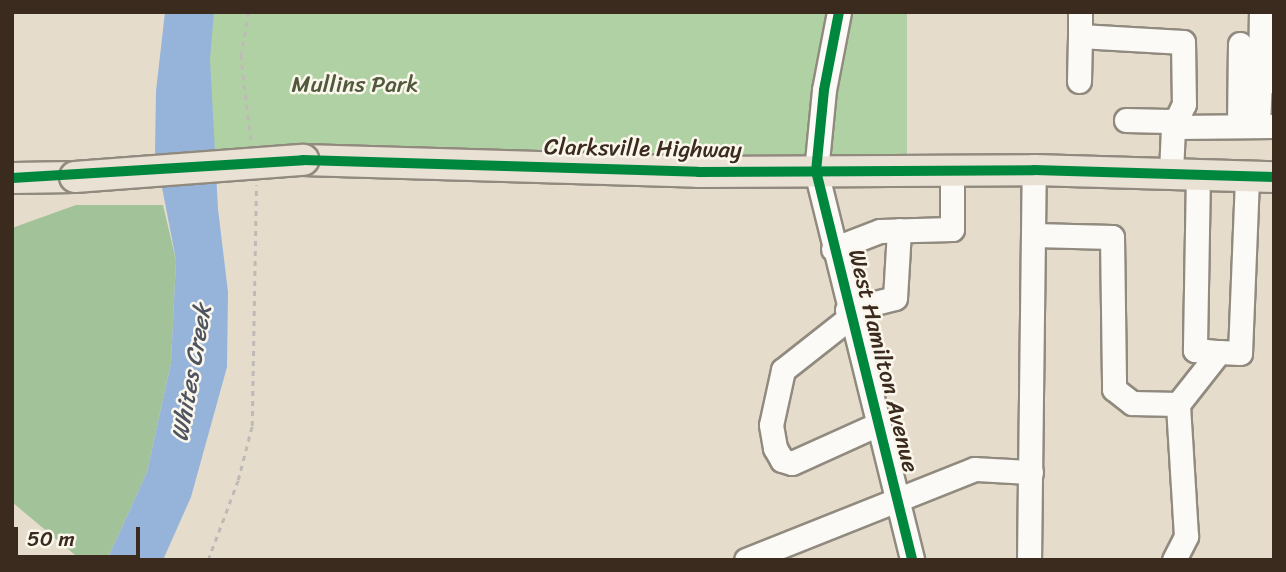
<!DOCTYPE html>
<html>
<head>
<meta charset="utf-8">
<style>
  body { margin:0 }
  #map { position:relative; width:1286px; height:572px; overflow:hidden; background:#e6dccc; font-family:Sriracha,sans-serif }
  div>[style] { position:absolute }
  .green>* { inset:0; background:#b0d1a3; transform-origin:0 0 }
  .forest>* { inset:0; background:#a2c299 }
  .water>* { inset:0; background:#96b4d9 }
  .path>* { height:2.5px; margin-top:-1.25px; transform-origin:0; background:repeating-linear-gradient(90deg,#bebbb7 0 5px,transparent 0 10px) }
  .roads { filter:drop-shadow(2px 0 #918a7f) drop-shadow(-2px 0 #918a7f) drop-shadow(0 2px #918a7f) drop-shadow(0 -2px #918a7f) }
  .minor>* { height:23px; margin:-11.5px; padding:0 11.5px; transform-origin:11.5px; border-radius:11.5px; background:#fbfaf7 }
  .major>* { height:30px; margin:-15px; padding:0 15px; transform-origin:15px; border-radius:15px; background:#eae1d5 }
  .bridges { filter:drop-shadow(2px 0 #918a7f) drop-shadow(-2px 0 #918a7f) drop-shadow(0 2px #918a7f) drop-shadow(0 -2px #918a7f) }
  .major-bridge>* { height:30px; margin:-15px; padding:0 15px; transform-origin:15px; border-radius:15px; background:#eae1d5 }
  .cycleway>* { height:10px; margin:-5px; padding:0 5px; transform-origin:5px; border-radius:5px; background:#00873e }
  span { translate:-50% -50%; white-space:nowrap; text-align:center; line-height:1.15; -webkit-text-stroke:5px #fbf7ec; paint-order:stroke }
  .park-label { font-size:23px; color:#51593c }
  .street-label { font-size:23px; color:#3b2a1e }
  .water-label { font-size:24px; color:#4f5461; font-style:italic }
  .frame { position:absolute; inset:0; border:14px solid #3b2a1e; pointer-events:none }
  .scale { position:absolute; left:14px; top:527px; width:126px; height:32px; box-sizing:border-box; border:4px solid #3b2a1e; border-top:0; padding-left:9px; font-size:21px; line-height:24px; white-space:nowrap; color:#3b2a1e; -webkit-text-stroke:5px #fbf7ec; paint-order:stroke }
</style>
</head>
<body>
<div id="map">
  <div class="green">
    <i style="left:198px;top:12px;width:709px;height:148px"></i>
  </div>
  <div class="forest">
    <i style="clip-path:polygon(76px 205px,163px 205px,176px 260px,171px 363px,147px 472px,107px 560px,81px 560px,12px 502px,12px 228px)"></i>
  </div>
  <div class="water">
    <i style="clip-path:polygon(165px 12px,214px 12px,210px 59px,218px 209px,228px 292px,227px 367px,191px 497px,163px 560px,107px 560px,147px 472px,171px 363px,176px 260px,155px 151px,156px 91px)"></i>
  </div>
  <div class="path">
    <i style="left:249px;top:12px;width:44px;rotate:100.5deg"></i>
    <i style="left:241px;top:55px;width:86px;rotate:83.3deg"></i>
    <i style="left:208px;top:560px;width:85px;rotate:-69.4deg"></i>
    <i style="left:238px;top:480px;width:56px;rotate:-75.5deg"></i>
    <i style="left:252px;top:426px;width:241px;rotate:-89deg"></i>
  </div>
  <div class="roads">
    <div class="minor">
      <i style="left:839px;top:12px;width:79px;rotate:100.9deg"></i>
      <i style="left:824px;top:90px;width:81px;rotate:95.6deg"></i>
      <i style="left:816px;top:171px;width:401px;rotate:76.1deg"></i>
      <i style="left:1080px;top:12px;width:24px;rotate:90deg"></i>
      <i style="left:1079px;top:81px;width:45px;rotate:-88.7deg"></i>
      <i style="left:1080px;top:36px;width:103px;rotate:3.3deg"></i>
      <i style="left:1183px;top:42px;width:62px;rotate:89.1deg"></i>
      <i style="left:1184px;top:104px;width:25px;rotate:116deg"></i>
      <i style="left:1173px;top:127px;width:8px;rotate:-130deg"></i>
      <i style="left:1168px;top:121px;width:42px;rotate:-178.6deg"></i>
      <i style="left:1260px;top:81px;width:69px;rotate:-89.2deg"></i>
      <i style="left:1239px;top:126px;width:82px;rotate:-89.3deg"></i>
      <i style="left:1258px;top:126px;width:45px;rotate:-87.5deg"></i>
      <i style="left:1260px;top:81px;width:14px"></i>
      <i style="left:1171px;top:173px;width:46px;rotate:-87.5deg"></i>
      <i style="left:1173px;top:127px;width:101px;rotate:-0.6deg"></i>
      <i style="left:1198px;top:174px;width:176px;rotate:91deg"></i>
      <i style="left:1195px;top:350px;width:24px;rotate:5deg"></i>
      <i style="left:1219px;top:352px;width:21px;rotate:3deg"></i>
      <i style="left:1240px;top:353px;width:177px;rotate:-87.7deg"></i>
      <i style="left:1034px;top:235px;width:78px;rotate:1.5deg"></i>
      <i style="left:1112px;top:237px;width:152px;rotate:89.2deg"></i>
      <i style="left:1114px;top:389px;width:23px;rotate:38deg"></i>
      <i style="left:1132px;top:403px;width:46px;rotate:1.2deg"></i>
      <i style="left:1178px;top:404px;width:66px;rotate:-51.7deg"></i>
      <i style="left:833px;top:249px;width:50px;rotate:-21deg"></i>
      <i style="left:880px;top:231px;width:72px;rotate:-1.6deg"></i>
      <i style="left:952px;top:229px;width:59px;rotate:-90deg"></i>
      <i style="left:847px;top:310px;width:49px;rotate:-14deg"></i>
      <i style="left:895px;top:298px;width:68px;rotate:-86.6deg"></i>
      <i style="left:849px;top:318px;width:84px;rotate:141.8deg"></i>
      <i style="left:783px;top:370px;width:56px;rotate:102.3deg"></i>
      <i style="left:771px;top:425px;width:23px;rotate:80deg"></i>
      <i style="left:775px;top:448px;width:14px;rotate:60deg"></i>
      <i style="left:782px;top:460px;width:10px;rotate:17deg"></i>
      <i style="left:792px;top:463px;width:92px;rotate:-24.3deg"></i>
      <i style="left:746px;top:560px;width:246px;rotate:-21.7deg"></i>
      <i style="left:975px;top:469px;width:56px;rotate:3.1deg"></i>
      <i style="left:1029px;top:560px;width:390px;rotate:-89.3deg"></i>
      <i style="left:1174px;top:560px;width:27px;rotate:-63deg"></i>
      <i style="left:1186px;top:536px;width:132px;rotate:-93.5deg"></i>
    </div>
    <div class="major">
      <i style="left:303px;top:160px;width:395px;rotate:1.7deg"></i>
      <i style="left:698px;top:172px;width:336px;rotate:-0.3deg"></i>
      <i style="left:1034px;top:170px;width:240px;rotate:1.7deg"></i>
      <i style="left:12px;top:178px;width:63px;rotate:-0.9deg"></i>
    </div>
  </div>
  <div class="bridges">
    <div class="major-bridge">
      <i style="left:75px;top:177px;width:229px;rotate:-4.3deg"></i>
    </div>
  </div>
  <div class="cycleway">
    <i style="left:839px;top:12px;width:79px;rotate:100.9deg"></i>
    <i style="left:824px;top:90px;width:81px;rotate:95.6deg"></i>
    <i style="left:816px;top:171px;width:401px;rotate:76.1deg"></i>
    <i style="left:12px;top:178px;width:292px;rotate:-3.5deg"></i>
    <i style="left:303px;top:160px;width:395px;rotate:1.7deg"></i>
    <i style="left:698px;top:172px;width:336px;rotate:-0.3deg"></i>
    <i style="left:1034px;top:170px;width:240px;rotate:1.7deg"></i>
  </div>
  <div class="park-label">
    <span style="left:355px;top:85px">Mullins Park</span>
  </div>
  <div class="street-label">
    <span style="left:643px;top:149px;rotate:1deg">Clarksville Highway</span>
    <span style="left:883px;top:361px;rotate:76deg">West Hamilton Avenue</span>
  </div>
  <div class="water-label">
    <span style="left:192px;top:373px;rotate:-80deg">Whites Creek</span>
  </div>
  <div class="frame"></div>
  <div class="scale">50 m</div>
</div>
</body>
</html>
